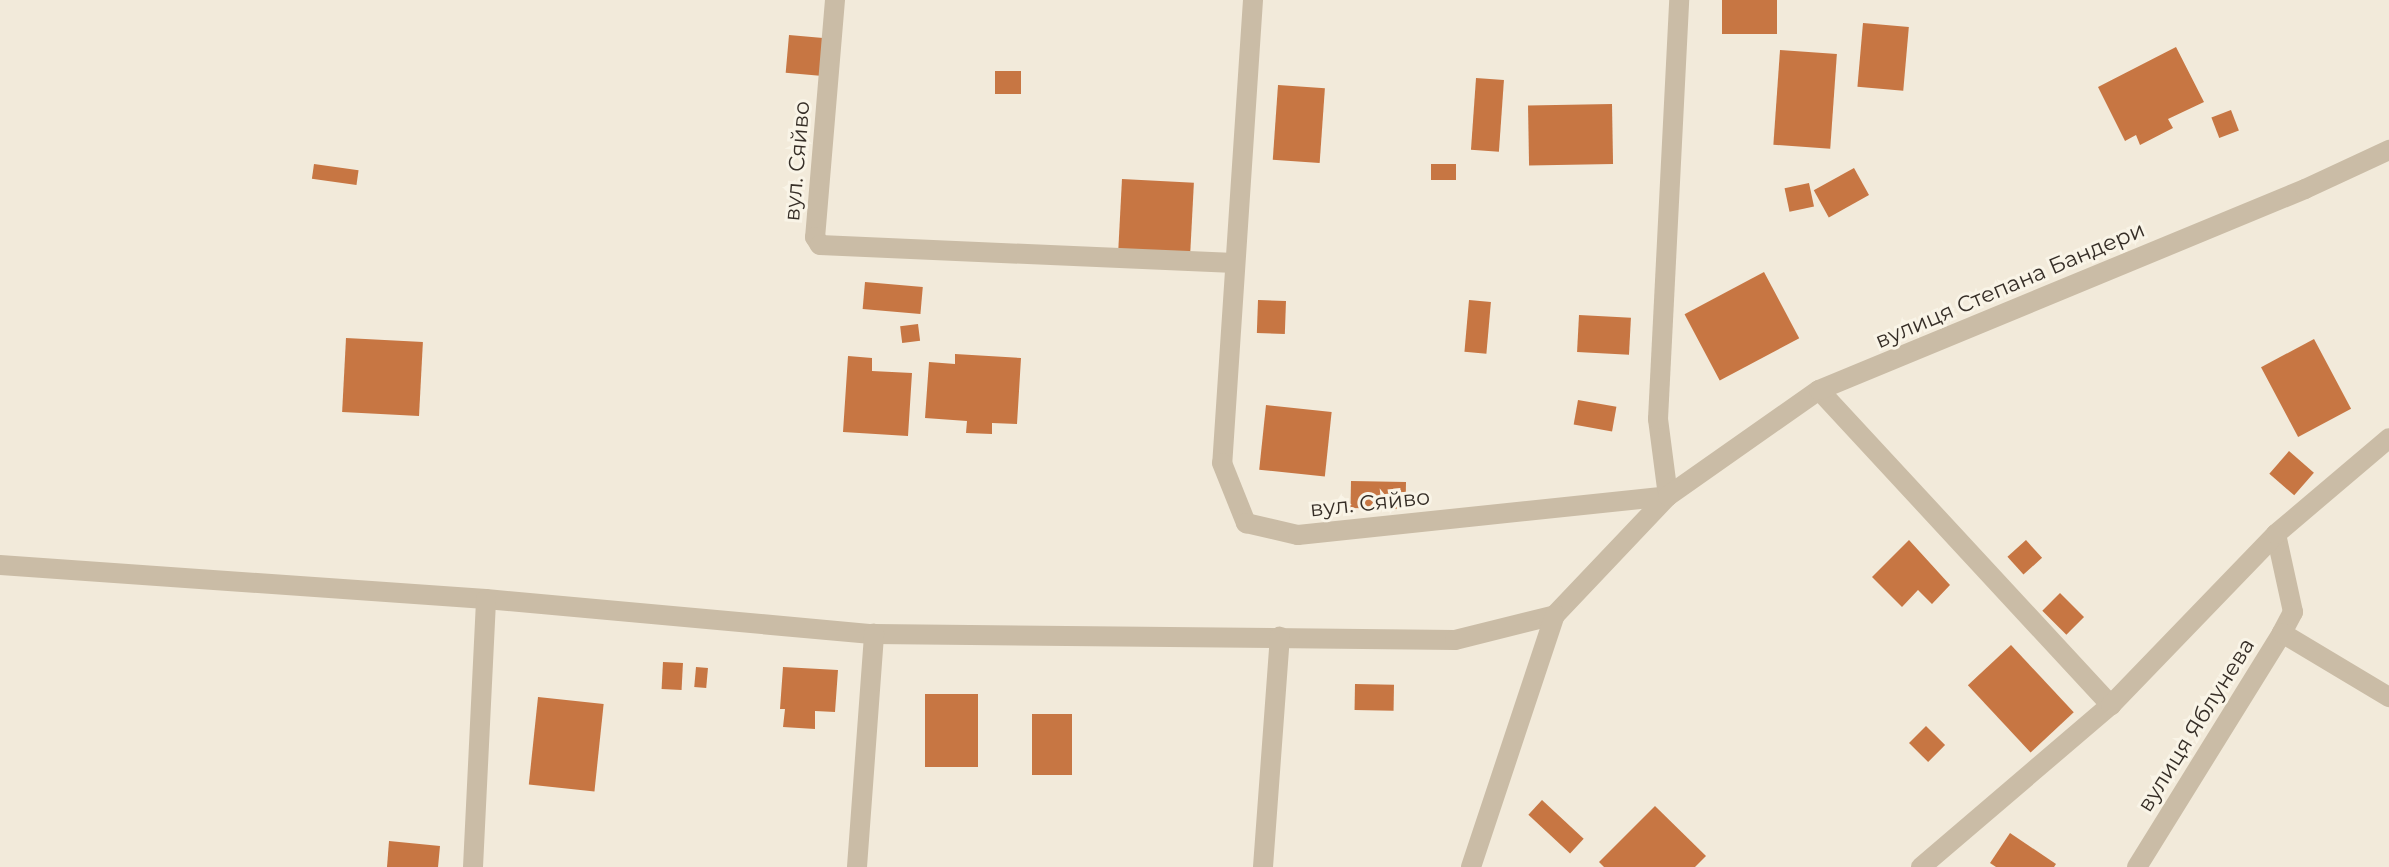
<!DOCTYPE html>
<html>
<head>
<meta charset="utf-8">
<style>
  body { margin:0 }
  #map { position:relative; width:2389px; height:867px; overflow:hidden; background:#f2eada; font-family:Montserrat,sans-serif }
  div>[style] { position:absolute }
  .building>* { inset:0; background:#c77643; transform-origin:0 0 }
  .lane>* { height:20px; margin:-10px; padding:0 10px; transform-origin:10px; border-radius:10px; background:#cabca6 }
  .street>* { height:20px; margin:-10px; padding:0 10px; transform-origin:10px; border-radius:10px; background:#cabca6 }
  span { translate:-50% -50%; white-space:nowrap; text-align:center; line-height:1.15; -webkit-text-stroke:6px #f9f4e7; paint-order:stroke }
  .street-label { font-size:22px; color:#362e27 }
</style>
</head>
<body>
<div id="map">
  <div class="building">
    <i style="left:1722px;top:0;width:55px;height:34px"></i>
    <i style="left:1863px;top:23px;width:46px;height:64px;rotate:5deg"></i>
    <i style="left:789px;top:35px;width:37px;height:38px;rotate:5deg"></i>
    <i style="clip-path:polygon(2176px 47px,2204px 102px,2168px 119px,2173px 128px,2140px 145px,2136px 135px,2125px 141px,2098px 87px)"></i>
    <i style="left:1780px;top:50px;width:57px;height:95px;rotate:4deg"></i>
    <i style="left:995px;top:71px;width:26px;height:23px"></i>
    <i style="left:1476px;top:78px;width:28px;height:72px;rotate:4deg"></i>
    <i style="left:1278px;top:85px;width:47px;height:75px;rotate:4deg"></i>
    <i style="left:1612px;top:104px;width:60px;height:84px;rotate:89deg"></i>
    <i style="left:2231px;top:110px;width:22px;height:21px;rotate:69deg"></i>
    <i style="left:314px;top:164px;width:45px;height:15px;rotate:8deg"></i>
    <i style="left:1431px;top:164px;width:25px;height:16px"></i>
    <i style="left:1854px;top:168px;width:31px;height:46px;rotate:61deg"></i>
    <i style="left:1122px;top:179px;width:72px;height:72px;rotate:3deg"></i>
    <i style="left:1809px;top:183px;width:24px;height:25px;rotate:78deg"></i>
    <i style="left:1764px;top:272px;width:75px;height:90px;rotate:62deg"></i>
    <i style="left:865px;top:282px;width:58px;height:27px;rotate:5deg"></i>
    <i style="left:1258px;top:300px;width:28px;height:33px;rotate:2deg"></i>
    <i style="left:1469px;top:300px;width:22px;height:52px;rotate:5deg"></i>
    <i style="left:1579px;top:315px;width:52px;height:37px;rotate:3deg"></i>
    <i style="left:918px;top:324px;width:17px;height:18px;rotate:83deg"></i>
    <i style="left:346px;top:338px;width:77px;height:74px;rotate:3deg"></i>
    <i style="left:2314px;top:339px;width:79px;height:60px;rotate:62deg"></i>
    <i style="clip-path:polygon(955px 354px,1021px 358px,1017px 424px,992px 423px,992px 434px,966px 433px,967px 421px,925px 418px,929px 362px,955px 364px)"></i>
    <i style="clip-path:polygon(848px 356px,872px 358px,872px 371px,912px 373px,908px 436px,843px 432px)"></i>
    <i style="left:1578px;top:400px;width:39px;height:25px;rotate:10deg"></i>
    <i style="left:1266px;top:405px;width:66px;height:65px;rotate:6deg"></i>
    <i style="left:2289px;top:451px;width:33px;height:30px;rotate:41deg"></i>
    <i style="left:1351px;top:481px;width:55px;height:27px;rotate:1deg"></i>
    <i style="clip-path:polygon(1909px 540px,1950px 585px,1932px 604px,1918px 590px,1902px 607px,1872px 577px)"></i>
    <i style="left:2026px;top:540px;width:24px;height:25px;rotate:48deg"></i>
    <i style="left:2060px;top:593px;width:34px;height:25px;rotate:45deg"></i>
    <i style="left:2011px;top:645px;width:92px;height:59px;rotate:47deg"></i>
    <i style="left:663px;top:662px;width:20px;height:27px;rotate:3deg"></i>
    <i style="left:696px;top:667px;width:12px;height:20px;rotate:5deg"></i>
    <i style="clip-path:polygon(783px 667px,838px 670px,835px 712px,815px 711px,815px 729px,783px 727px,785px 709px,780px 709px)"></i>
    <i style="left:1355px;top:684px;width:39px;height:26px;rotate:1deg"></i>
    <i style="left:925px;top:694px;width:53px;height:73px"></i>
    <i style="left:538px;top:697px;width:66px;height:88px;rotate:6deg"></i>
    <i style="left:1032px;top:714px;width:40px;height:61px"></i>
    <i style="left:1926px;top:726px;width:27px;height:24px;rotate:45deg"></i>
    <i style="left:1542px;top:800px;width:57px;height:20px;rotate:43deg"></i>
    <i style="clip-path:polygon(1655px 806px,1706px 856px,1695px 867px,1604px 867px,1599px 862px)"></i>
    <i style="clip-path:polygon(2010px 833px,2056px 864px,2054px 867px,1996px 867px,1990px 863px)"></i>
    <i style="clip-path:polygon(389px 841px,440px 846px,438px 867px,387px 867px)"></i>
  </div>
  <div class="lane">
    <i style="left:835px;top:0;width:238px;rotate:94.8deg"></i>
    <i style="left:815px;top:237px;width:9px;rotate:58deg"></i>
    <i style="left:820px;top:245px;width:415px;rotate:2.5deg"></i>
    <i style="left:1253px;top:0;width:464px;rotate:93.8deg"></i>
    <i style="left:1222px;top:463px;width:65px;rotate:68.2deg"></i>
    <i style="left:1246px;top:523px;width:53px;rotate:13deg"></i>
    <i style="left:1298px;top:535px;width:372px;rotate:-6deg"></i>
    <i style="left:2276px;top:534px;width:80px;rotate:77.7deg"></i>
    <i style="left:2293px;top:612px;width:24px;rotate:118deg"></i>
  </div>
  <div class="street">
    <i style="left:1819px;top:390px;width:430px;rotate:47.2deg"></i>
    <i style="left:1668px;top:496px;width:78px;rotate:-97.4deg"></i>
    <i style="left:1658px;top:419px;width:420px;rotate:-87.1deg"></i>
    <i style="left:0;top:565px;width:487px;rotate:4deg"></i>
    <i style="left:486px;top:599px;width:390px;rotate:5.2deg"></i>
    <i style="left:874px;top:634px;width:581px;rotate:0.59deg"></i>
    <i style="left:1455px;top:640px;width:103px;rotate:-14deg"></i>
    <i style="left:1555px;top:615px;width:164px;rotate:-46.5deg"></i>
    <i style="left:1668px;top:496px;width:184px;rotate:-35.1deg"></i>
    <i style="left:1819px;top:390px;width:526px;rotate:-22.47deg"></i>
    <i style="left:2305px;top:189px;width:93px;rotate:-24.9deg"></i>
    <i style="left:473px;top:867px;width:268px;rotate:-87.2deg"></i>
    <i style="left:857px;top:867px;width:234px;rotate:-85.8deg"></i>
    <i style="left:1263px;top:867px;width:231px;rotate:-85.8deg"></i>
    <i style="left:1471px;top:867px;width:266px;rotate:-71.6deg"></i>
    <i style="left:1921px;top:867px;width:250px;rotate:-40.5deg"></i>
    <i style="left:2111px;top:705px;width:238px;rotate:-46deg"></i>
    <i style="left:2276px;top:534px;width:148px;rotate:-40.3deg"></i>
    <i style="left:2137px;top:867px;width:275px;rotate:-58.2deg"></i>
    <i style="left:2282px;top:633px;width:125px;rotate:30.9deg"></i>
  </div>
  <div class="street-label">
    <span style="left:797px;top:161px;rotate:-85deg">вул. Сяйво</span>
    <span style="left:2010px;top:285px;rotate:-23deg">вулиця Степана Бандери</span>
    <span style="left:1370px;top:503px;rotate:-6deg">вул. Сяйво</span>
    <span style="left:2196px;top:725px;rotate:-58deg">вулиця Яблунева</span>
  </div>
</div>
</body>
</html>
